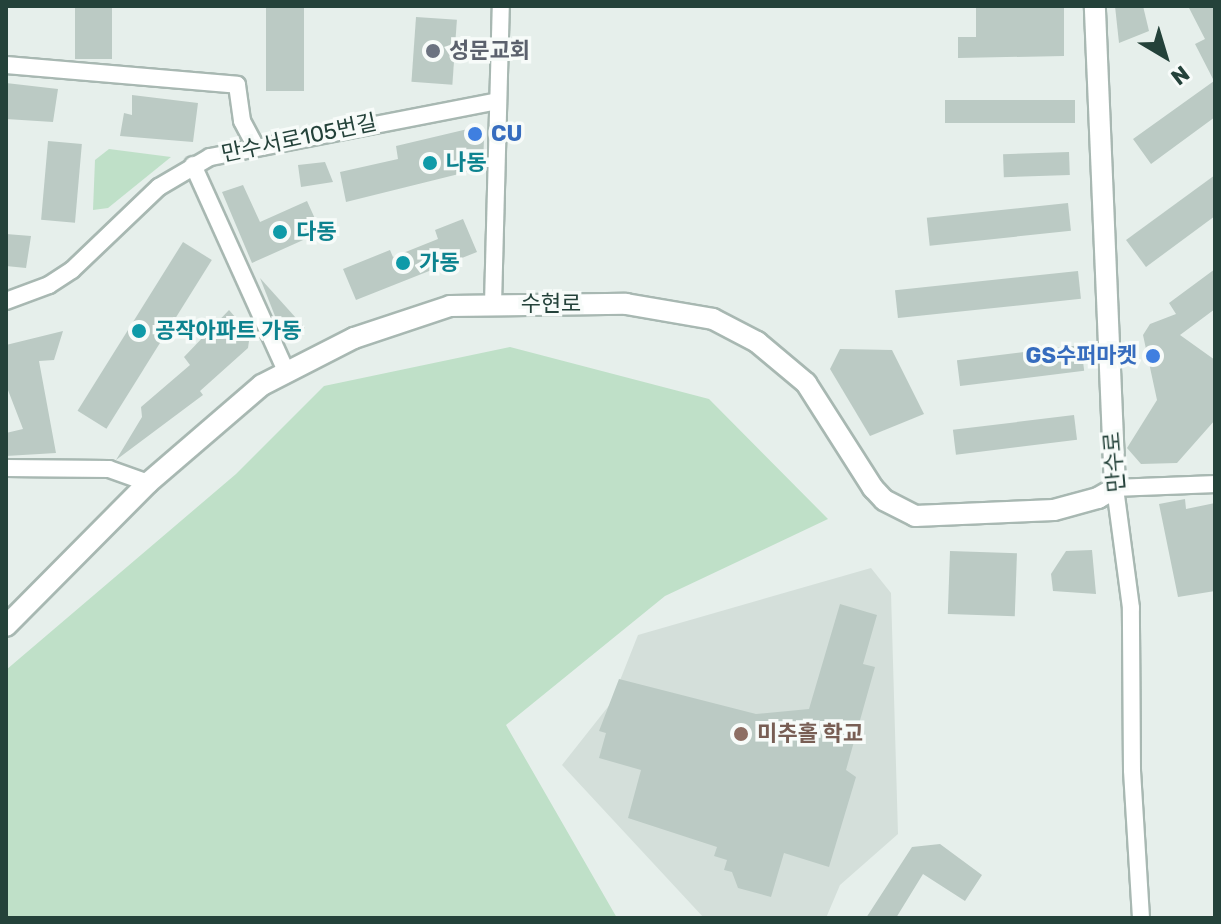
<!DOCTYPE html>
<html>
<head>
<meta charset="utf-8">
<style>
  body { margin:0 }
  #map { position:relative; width:1221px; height:924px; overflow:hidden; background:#e6efeb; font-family:Rubik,"Noto Sans KR",sans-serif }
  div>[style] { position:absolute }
  .built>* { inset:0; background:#d4dfda }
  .green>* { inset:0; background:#bfe0c8 }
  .building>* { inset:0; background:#bbcac4; transform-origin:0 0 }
  .roads { filter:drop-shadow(2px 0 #a8b8b2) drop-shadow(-2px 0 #a8b8b2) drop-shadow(0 2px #a8b8b2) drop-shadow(0 -2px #a8b8b2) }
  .minor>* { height:16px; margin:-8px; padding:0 8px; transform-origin:8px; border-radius:8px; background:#fff }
  .tertiary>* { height:20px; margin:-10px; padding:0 10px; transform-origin:10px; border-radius:10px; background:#fff }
  .dots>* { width:22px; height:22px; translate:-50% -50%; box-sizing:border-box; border:4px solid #f7fbf9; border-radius:50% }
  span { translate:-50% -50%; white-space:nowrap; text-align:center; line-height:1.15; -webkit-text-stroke:7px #f7fbf9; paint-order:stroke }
  .worship-label { font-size:22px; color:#5b616d; font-weight:700 }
  .left { translate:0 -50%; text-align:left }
  .shop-label { font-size:22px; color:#366cbe; font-weight:700 }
  .right { translate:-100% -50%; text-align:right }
  .street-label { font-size:22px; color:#24423a }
  .culture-label { font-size:22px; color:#0d838f; font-weight:700 }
  .education-label { font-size:22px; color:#785e54; font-weight:700 }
  .frame { position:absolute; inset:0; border:8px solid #24423a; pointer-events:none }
  .north { position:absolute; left:1125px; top:16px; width:80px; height:80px; -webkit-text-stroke:6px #f7fbf9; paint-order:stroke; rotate:142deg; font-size:22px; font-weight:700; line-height:32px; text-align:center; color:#24423a }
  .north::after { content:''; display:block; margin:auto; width:28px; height:36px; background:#24423a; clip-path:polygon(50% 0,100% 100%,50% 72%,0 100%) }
</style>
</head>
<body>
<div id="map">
  <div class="built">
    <i style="clip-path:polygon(871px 568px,891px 593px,898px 834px,840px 885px,826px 918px,704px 918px,562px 765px,611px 703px,638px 635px)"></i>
  </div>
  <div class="green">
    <i style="clip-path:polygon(109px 149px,171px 157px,108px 208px,93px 210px,95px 160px)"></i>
    <i style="clip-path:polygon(510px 347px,709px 399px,828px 519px,665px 596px,506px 725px,617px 918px,6px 918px,6px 670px,236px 474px,324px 386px)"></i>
  </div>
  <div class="building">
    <i style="left:75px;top:6px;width:37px;height:53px"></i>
    <i style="left:266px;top:6px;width:38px;height:85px"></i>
    <i style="clip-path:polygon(976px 6px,1064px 6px,1064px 56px,958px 58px,958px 37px,976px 37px)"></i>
    <i style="clip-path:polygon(1115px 6px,1143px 6px,1149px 31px,1119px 43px)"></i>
    <i style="clip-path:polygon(1188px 6px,1215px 6px,1215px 117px,1151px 164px,1133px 139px,1214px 81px,1195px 44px,1205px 39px)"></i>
    <i style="left:416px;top:17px;width:41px;height:65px;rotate:4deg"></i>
    <i style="clip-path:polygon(6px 83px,58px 89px,53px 122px,6px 119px)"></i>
    <i style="clip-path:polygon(132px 95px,198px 103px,193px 142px,120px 136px,124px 113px,132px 115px)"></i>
    <i style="left:945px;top:100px;width:130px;height:23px"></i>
    <i style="clip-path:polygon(472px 128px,484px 138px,483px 168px,346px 202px,340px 172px,398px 159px,396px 146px)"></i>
    <i style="left:48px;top:141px;width:34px;height:79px;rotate:5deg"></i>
    <i style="left:1069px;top:152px;width:23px;height:66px;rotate:88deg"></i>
    <i style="clip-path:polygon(325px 162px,333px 182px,301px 187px,298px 165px)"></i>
    <i style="clip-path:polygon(1215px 175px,1215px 216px,1146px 267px,1126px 240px)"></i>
    <i style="clip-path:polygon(243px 185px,260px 222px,307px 201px,321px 232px,252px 263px,222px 192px)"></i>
    <i style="left:1068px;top:203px;width:28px;height:142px;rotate:84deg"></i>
    <i style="clip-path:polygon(463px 219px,477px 252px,356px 300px,343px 269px,390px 250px,393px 257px,438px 239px,435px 230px)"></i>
    <i style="clip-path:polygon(6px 234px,31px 236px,26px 268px,6px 266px)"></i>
    <i style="left:183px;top:242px;width:34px;height:199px;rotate:32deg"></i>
    <i style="clip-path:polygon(1215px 269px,1215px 309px,1180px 335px,1215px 360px,1215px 420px,1177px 463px,1141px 464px,1127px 448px,1157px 400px,1143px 335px,1150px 324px,1176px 314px,1169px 303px)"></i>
    <i style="left:1078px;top:271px;width:28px;height:184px;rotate:84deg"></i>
    <i style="clip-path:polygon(260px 278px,305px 328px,284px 339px)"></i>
    <i style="clip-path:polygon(229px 310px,250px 334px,248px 348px,200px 391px,203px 395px,116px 460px,142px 417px,141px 407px,190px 365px,184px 357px)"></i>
    <i style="clip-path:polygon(63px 331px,54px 360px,39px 361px,56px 453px,6px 456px,6px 433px,23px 429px,6px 385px,6px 345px)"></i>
    <i style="left:1081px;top:345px;width:26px;height:125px;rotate:83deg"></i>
    <i style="clip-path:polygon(840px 349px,892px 350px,924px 414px,870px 436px,830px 369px)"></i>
    <i style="left:1074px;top:415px;width:25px;height:122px;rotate:83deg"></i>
    <i style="clip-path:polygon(1185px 499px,1186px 509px,1215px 503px,1215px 591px,1178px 597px,1159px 504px)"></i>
    <i style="clip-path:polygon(1092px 550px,1096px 594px,1053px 591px,1051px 574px,1066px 551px)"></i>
    <i style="left:950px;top:551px;width:67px;height:63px;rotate:2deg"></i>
    <i style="clip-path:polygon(840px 604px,877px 615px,863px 664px,875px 667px,846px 770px,856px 777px,829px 867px,784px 853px,771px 897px,738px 888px,732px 872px,724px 870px,727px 860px,714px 856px,717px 847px,628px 818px,641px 770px,599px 758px,606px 733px,599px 731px,619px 679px,756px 714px,809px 709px)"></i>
    <i style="clip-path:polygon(940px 844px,982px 875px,965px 901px,923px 874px,896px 918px,866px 918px,912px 847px)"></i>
  </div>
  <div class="roads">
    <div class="minor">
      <i style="left:6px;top:65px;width:232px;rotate:4.9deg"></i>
      <i style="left:237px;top:85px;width:36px;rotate:82deg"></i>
      <i style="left:242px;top:121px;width:27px;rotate:62deg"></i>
      <i style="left:193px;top:165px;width:226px;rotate:65.7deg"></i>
      <i style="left:6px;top:301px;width:46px;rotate:-20.4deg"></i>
      <i style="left:49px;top:285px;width:27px;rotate:-33deg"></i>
      <i style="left:72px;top:270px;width:120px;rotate:-43.7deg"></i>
      <i style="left:159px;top:187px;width:59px;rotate:-30.5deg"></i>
      <i style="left:210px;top:157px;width:292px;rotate:-11deg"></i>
      <i style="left:493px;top:304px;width:298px;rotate:-88.5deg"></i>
      <i style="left:6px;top:468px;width:103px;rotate:0.6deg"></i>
      <i style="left:109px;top:469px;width:41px;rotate:19.7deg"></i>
      <i style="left:1141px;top:918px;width:148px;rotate:-93.5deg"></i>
      <i style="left:1132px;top:770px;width:162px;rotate:-90.4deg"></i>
      <i style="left:1131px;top:608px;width:121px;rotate:-97.6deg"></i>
      <i style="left:1115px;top:488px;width:100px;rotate:-2.3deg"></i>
    </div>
    <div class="tertiary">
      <i style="left:6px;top:626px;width:202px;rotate:-45.2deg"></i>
      <i style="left:148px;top:483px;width:150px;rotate:-40.7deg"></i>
      <i style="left:262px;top:385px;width:103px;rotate:-27.1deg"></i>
      <i style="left:354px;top:338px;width:101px;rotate:-18.4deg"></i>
      <i style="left:450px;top:306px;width:176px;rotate:-0.7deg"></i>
      <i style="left:626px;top:304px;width:88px;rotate:9.8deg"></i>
      <i style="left:713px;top:319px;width:50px;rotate:27.6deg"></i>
      <i style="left:757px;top:342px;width:64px;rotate:39.9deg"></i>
      <i style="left:806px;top:383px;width:125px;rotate:57.5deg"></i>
      <i style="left:873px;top:488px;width:16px;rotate:47deg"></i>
      <i style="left:884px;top:500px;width:35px;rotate:27deg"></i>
      <i style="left:915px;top:516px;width:139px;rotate:-2.5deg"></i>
      <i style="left:1054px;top:510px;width:46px;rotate:-15.3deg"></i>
      <i style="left:1098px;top:498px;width:20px;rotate:-30deg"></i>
      <i style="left:1115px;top:488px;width:482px;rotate:-92.4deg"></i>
    </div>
  </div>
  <div class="dots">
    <i style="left:433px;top:51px;background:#6b7280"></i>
    <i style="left:475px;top:134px;background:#3f7fe0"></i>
    <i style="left:430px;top:163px;background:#0f9aa8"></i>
    <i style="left:280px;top:232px;background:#0f9aa8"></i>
    <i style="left:403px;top:263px;background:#0f9aa8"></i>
    <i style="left:139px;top:331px;background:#0f9aa8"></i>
    <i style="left:1153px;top:356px;background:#3f7fe0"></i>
    <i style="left:741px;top:734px;background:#8d6e63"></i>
  </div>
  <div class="worship-label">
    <span class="left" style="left:449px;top:51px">성문교회</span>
  </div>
  <div class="shop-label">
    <span class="left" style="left:491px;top:134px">CU</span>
    <span class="right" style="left:1137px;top:356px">GS수퍼마켓</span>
  </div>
  <div class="street-label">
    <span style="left:299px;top:138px;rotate:-12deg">만수서로105번길</span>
    <span style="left:551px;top:304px">수현로</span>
    <span style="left:1114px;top:462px;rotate:-95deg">만수로</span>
  </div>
  <div class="culture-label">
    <span class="left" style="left:446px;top:163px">나동</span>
    <span class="left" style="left:296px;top:232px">다동</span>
    <span class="left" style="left:419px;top:263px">가동</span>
    <span class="left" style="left:155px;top:331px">공작아파트 가동</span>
  </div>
  <div class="education-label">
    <span class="left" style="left:757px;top:734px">미추홀 학교</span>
  </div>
  <div class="frame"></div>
  <div class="north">N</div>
</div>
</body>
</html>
